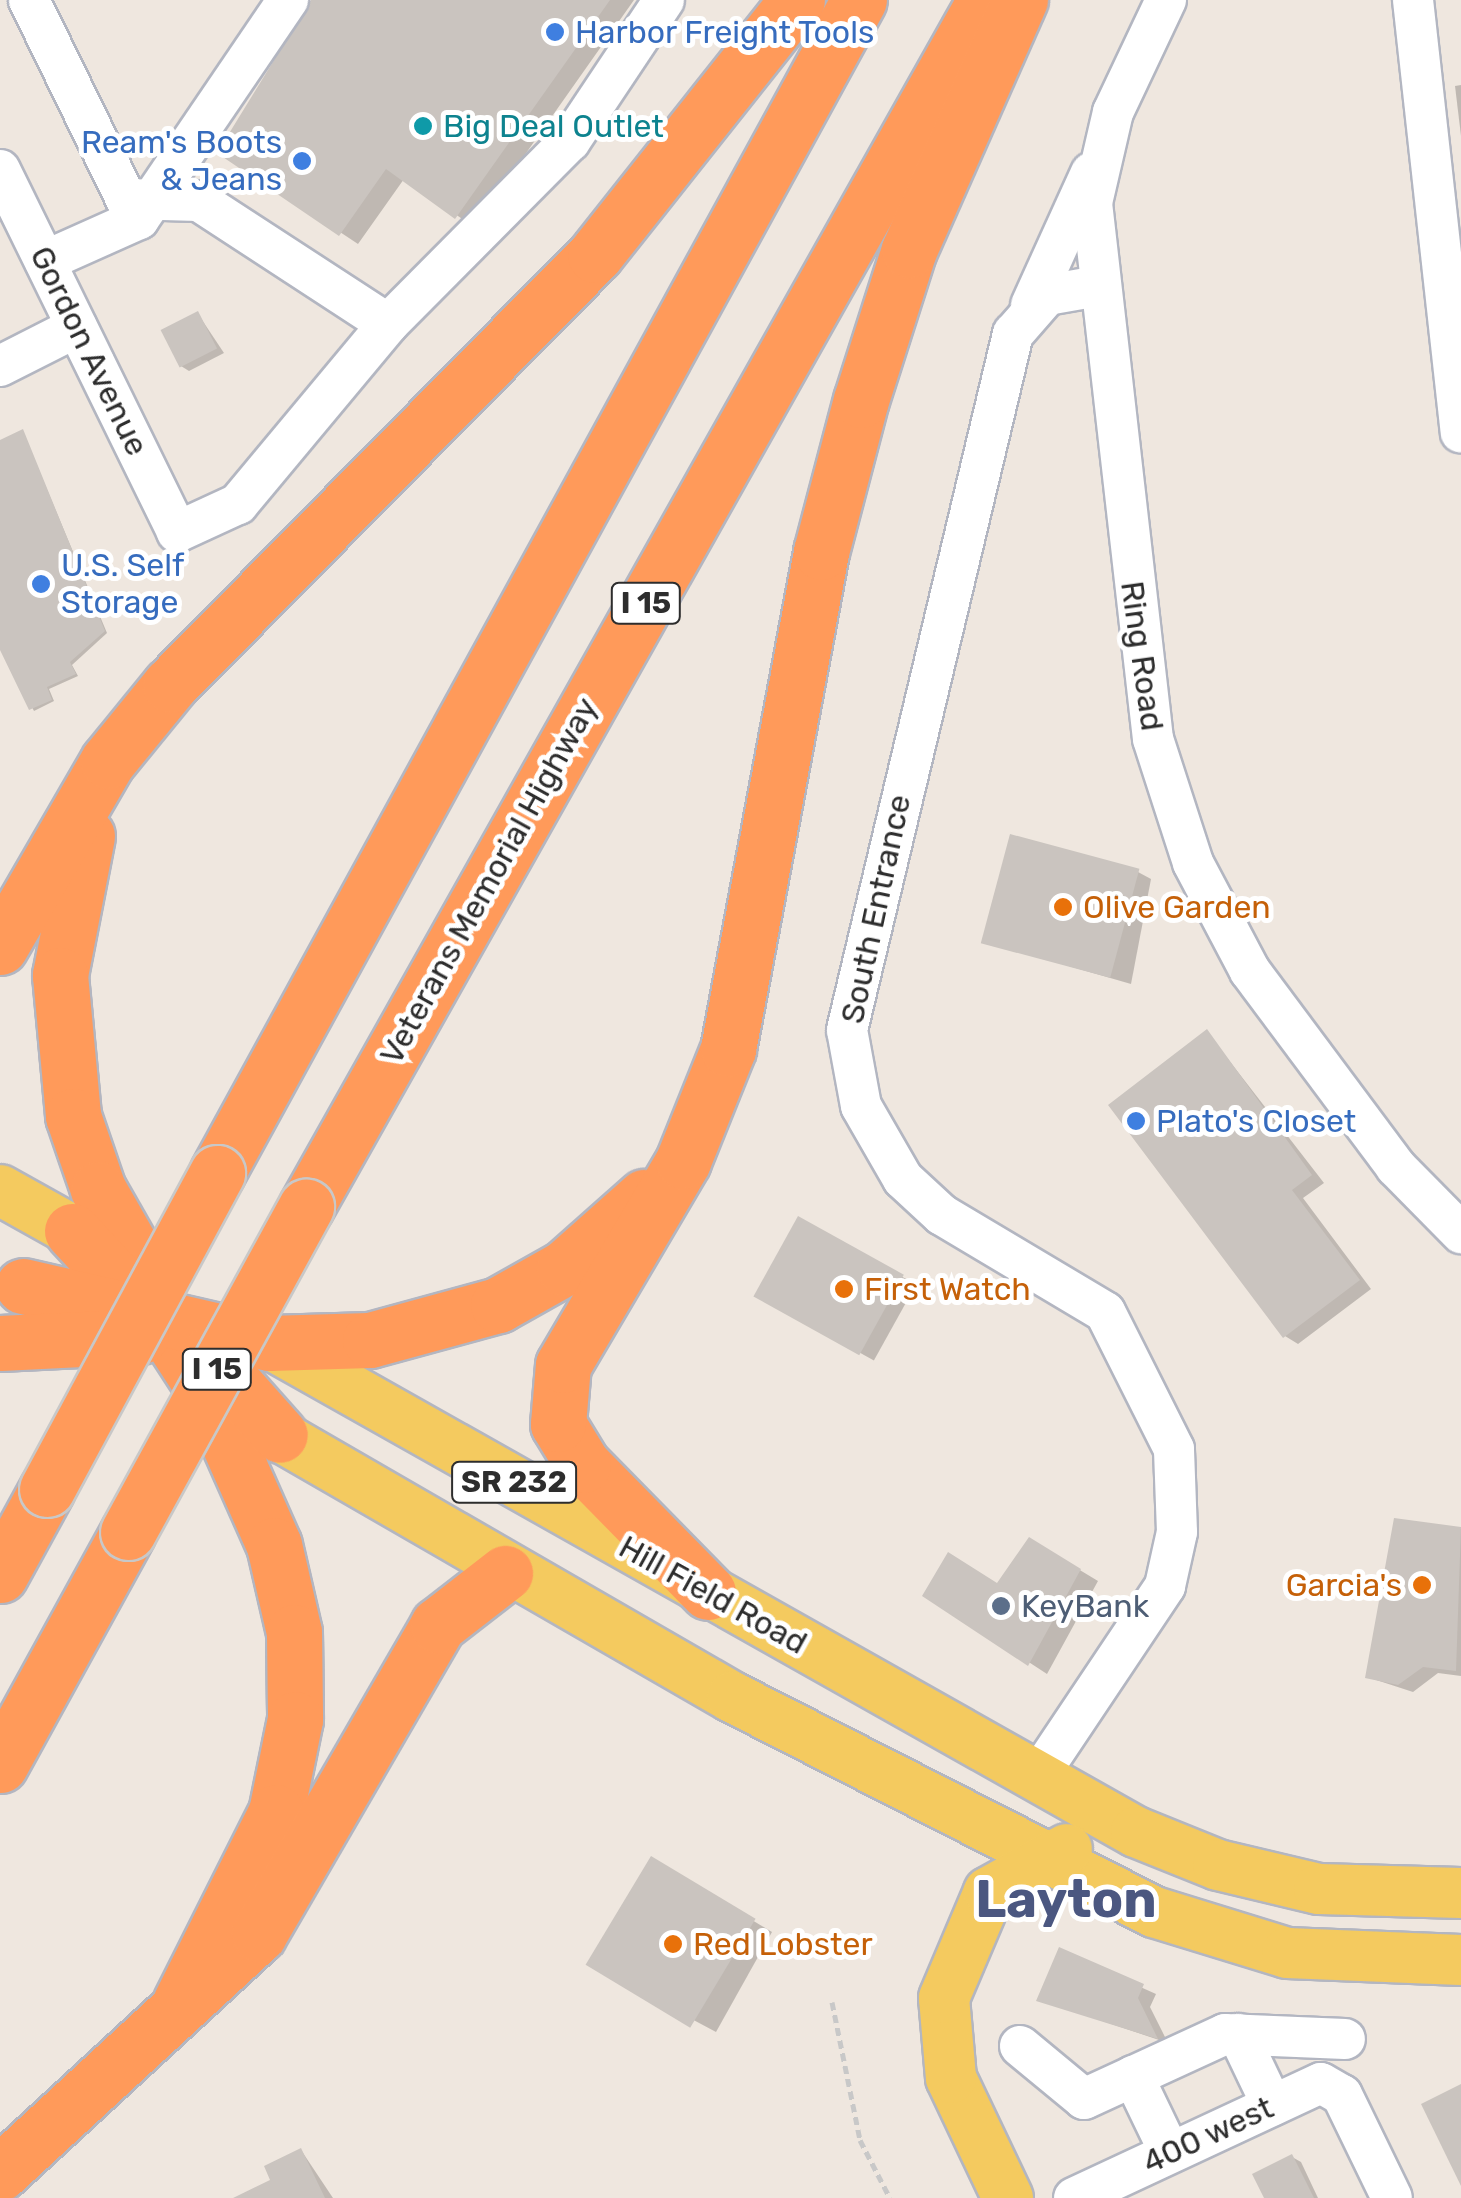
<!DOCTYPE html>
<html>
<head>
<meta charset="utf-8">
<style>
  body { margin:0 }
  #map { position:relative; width:1461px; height:2198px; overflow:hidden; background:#efe7df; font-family:Rubik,sans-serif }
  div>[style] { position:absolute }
  .shadow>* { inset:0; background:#0003; transform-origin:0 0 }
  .building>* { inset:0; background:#cac4bf; transform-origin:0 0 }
  .path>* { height:5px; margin-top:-2.5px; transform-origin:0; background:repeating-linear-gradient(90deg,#c8c8c8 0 8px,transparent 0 13px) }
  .roads { filter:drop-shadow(2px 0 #b3b6c1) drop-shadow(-2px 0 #b3b6c1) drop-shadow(0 2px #b3b6c1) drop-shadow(0 -2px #b3b6c1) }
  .minor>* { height:40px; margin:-20px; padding:0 20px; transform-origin:20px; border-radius:20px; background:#fff }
  .major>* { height:50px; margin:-25px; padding:0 25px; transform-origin:25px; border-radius:25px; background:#f4ca5f }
  .highway>* { height:55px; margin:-27.5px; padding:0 27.5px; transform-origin:27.5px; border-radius:27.5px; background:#ff9a5a }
  .bridges { filter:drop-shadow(2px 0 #c8c8c8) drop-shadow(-2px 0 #c8c8c8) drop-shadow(0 2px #c8c8c8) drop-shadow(0 -2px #c8c8c8) }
  .highway-bridge>* { height:55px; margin:-27.5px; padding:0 27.5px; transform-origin:27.5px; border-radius:27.5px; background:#ff9a5a }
  .dots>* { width:28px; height:28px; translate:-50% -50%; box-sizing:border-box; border:5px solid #fff; border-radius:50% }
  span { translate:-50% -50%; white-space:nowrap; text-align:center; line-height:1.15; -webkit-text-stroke:10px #fff; paint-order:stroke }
  .shield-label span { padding:2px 8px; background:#fff; border:2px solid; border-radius:8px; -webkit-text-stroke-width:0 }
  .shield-label { font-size:30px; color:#2d2d2d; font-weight:700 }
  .shop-label { font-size:32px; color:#366cbe }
  .left { translate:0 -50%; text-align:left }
  .right { translate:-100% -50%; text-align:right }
  .culture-label { font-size:32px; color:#0d838f }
  .street-label { font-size:32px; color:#2d2d2d }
  .food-label { font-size:32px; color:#c56008 }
  .service-label { font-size:32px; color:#4e5e75 }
  .town-label { font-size:52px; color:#4b5780; font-weight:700 }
</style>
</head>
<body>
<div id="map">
  <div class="shadow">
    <i style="clip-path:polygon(322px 0,634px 0,474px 227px,404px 179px,358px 244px,221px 153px)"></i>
    <i style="clip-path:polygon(1461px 85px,1461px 136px,1455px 86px)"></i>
    <i style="clip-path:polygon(198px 314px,224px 353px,189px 371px,181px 366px)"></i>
    <i style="clip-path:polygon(23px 432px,107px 633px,72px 665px,78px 676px,49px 689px,54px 701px,34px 711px,0 644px,0 443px)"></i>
    <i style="clip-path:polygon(1138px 872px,1151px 879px,1131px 984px,989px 943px)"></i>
    <i style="clip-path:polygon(1207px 1032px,1324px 1183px,1303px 1198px,1371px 1289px,1298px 1344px,1285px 1336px)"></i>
    <i style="left:798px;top:1219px;width:135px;height:87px;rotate:29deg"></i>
    <i style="clip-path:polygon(1397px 1521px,1461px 1529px,1461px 1676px,1438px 1673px,1413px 1692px,1367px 1677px)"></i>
    <i style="clip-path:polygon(1030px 1540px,1098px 1581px,1047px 1674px,926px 1595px,998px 1586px)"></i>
    <i style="clip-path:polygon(652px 1860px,772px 1932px,716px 2032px,613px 1977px)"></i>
    <i style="clip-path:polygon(1060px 1951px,1156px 1994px,1150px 2007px,1168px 2043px,1040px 2000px)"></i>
    <i style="clip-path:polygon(301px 2150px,333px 2198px,247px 2198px,274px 2180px)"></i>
    <i style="clip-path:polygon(1292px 2157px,1301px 2162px,1318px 2198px,1267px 2198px)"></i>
  </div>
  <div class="building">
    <i style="clip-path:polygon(311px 0,610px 0,455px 219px,386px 169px,339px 236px,217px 153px)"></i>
    <i style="left:198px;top:311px;width:42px;height:42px;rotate:63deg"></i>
    <i style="clip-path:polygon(23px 429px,105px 631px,70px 662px,76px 674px,47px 687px,52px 700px,29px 710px,0 650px,0 440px)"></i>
    <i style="left:1010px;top:834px;width:134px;height:113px;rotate:15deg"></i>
    <i style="clip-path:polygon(1207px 1029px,1312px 1175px,1292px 1190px,1360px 1280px,1283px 1338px,1108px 1105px)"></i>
    <i style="left:798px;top:1216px;width:121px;height:92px;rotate:29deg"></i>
    <i style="clip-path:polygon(1394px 1518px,1461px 1527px,1456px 1671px,1423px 1667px,1398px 1685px,1365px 1678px)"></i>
    <i style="clip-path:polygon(1029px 1537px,1081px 1569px,1028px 1666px,922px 1596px,948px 1552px,997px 1583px)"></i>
    <i style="left:651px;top:1856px;width:122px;height:127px;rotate:31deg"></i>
    <i style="clip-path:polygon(1059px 1947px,1144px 1984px,1138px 1998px,1158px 2039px,1036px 2001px)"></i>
    <i style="clip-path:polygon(1461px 2084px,1461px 2186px,1421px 2104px)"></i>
    <i style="clip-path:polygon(301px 2148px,325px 2198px,233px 2198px,270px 2180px,264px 2166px)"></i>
    <i style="clip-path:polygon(1292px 2154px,1314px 2198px,1264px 2198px,1252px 2174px)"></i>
  </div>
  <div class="path">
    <i style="left:832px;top:2002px;width:141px;rotate:78.5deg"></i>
    <i style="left:860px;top:2140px;width:65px;rotate:62.7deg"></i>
  </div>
  <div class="roads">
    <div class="minor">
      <i style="left:29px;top:0;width:221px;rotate:64deg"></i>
      <i style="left:126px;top:199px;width:73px;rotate:1.6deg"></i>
      <i style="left:199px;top:201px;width:225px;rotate:33.1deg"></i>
      <i style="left:1166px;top:0;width:124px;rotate:115.3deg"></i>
      <i style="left:1113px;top:112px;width:93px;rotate:103deg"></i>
      <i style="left:1092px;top:203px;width:539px;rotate:83.51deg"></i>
      <i style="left:1153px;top:739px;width:130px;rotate:72.1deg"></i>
      <i style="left:1193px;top:863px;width:122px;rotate:62.2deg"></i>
      <i style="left:1250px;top:971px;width:244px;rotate:53.3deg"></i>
      <i style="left:1396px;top:1167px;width:93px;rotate:45.4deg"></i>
      <i style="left:1413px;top:0;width:435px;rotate:83.7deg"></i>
      <i style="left:0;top:170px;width:403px;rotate:63.9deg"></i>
      <i style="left:177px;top:532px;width:67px;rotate:-24.7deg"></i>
      <i style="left:238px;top:504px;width:234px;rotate:-50.2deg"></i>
      <i style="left:388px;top:324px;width:258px;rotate:-45.2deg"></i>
      <i style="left:570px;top:141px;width:169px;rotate:-56.3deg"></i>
      <i style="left:45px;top:261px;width:103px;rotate:-24.1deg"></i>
      <i style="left:139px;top:219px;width:265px;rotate:-55.8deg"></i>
      <i style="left:1031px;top:305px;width:145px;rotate:-65.6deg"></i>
      <i style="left:0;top:366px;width:86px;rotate:-26.9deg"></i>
      <i style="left:1036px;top:1779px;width:232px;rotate:-56.2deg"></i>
      <i style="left:1165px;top:1586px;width:55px;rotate:-77.5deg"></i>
      <i style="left:1177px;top:1532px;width:83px;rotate:-92.1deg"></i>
      <i style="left:1174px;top:1449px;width:153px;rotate:-116.7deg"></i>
      <i style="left:1105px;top:1312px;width:190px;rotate:-149.2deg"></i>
      <i style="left:942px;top:1215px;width:53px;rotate:-137.3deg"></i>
      <i style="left:903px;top:1179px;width:84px;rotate:-119.9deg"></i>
      <i style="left:861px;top:1106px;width:77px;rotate:-100.4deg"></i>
      <i style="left:847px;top:1030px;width:716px;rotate:-76.59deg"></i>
      <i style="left:1013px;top:334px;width:52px;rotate:-48.9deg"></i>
      <i style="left:1047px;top:295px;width:52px;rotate:-10deg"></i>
      <i style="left:1238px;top:2034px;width:79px;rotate:64.4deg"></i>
      <i style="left:1020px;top:2046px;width:83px;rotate:39.6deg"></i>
      <i style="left:1084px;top:2099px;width:155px;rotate:-24.7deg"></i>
      <i style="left:1225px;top:2034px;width:120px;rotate:2.4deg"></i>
      <i style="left:1133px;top:2076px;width:85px;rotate:64.3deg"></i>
      <i style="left:1074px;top:2198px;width:272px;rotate:-25deg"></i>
      <i style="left:1321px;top:2083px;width:24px;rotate:30deg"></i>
      <i style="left:1342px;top:2095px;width:114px;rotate:64.1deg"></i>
    </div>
    <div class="major">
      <i style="left:0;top:1190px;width:125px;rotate:29.2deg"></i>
      <i style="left:256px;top:1336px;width:1010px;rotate:29.41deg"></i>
      <i style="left:1136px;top:1832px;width:88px;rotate:21.9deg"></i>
      <i style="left:1218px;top:1865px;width:104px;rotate:13.4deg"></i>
      <i style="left:1319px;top:1889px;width:142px;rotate:1.6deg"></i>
      <i style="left:245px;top:1416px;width:562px;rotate:29.99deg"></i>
      <i style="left:732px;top:1697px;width:474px;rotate:27deg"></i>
      <i style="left:1154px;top:1912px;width:139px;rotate:17.1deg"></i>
      <i style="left:1287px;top:1953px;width:174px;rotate:2.3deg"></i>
      <i style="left:1008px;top:2198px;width:133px;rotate:-115.4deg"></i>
      <i style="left:951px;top:2078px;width:80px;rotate:-95deg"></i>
      <i style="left:944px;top:1998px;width:115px;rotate:-67deg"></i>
      <i style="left:989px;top:1892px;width:89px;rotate:-28.9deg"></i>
    </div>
    <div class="highway">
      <i style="left:87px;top:836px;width:142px;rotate:101deg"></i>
      <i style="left:60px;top:975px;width:142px;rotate:84.7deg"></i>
      <i style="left:73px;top:1116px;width:77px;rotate:71.1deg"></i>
      <i style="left:98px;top:1189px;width:113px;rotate:60.3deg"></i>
      <i style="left:0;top:947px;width:215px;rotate:-59.9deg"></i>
      <i style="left:108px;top:761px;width:98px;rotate:-50.8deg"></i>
      <i style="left:170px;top:685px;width:605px;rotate:-45.34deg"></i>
      <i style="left:595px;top:255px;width:325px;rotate:-51.6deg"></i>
      <i style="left:217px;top:1173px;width:1337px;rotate:-61.31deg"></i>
      <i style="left:306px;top:1207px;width:1385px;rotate:-60.64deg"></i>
      <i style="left:72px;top:1231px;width:144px;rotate:47.2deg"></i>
      <i style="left:170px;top:1337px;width:68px;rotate:57deg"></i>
      <i style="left:207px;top:1394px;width:165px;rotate:66.1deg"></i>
      <i style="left:274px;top:1545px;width:89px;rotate:77.1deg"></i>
      <i style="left:294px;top:1632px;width:87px;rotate:89.3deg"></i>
      <i style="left:295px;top:1719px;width:95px;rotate:101.5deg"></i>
      <i style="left:276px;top:1812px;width:214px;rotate:116.7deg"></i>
      <i style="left:23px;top:1286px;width:253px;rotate:13deg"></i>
      <i style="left:269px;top:1343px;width:101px;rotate:-1.7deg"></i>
      <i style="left:370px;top:1340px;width:133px;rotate:-15.3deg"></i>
      <i style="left:498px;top:1305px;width:76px;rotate:-29.3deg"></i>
      <i style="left:564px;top:1268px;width:107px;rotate:-41.6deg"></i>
      <i style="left:0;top:1343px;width:141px;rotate:-2.8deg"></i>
      <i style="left:208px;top:1354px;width:108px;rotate:48.4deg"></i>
      <i style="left:0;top:1575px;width:98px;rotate:-61.3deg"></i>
      <i style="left:708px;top:1592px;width:178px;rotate:-134.5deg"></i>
      <i style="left:583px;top:1465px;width:48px;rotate:-121.4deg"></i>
      <i style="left:558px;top:1424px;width:59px;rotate:-85.2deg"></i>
      <i style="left:563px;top:1365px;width:237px;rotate:-59.5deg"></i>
      <i style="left:683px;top:1161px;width:121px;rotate:-68.1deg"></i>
      <i style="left:728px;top:1049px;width:506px;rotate:-79.4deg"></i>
      <i style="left:821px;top:552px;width:157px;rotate:-75.3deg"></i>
      <i style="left:861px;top:400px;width:157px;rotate:-72.3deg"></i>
      <i style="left:909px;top:250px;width:274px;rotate:-66.1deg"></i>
      <i style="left:0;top:1765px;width:266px;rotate:-61.2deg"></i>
      <i style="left:0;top:2173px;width:352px;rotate:-42.7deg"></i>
      <i style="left:259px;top:1934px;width:357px;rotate:-59.9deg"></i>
      <i style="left:438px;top:1625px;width:85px;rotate:-37.8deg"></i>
    </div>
  </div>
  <div class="bridges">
    <div class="highway-bridge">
      <i style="left:47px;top:1489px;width:359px;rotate:-61.7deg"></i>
      <i style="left:128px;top:1532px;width:371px;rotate:-61.3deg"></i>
    </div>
  </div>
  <div class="dots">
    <i style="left:555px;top:32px;background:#3f7fe0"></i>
    <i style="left:423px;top:126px;background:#0f9aa8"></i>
    <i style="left:302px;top:161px;background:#3f7fe0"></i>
    <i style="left:41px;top:584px;background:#3f7fe0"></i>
    <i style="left:1063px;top:907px;background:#e8710a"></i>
    <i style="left:1136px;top:1121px;background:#3f7fe0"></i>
    <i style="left:844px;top:1289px;background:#e8710a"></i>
    <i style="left:1422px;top:1585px;background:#e8710a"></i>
    <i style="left:1001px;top:1606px;background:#5c6f8a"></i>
    <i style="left:673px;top:1944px;background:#e8710a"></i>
  </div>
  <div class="shield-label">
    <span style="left:646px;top:603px">I 15</span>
    <span style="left:217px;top:1369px">I 15</span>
    <span style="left:514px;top:1482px">SR 232</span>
  </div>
  <div class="shop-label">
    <span class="left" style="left:575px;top:32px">Harbor Freight Tools</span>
    <span class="right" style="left:282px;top:161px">Ream's Boots<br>&amp; Jeans</span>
    <span class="left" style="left:61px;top:584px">U.S. Self<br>Storage</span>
    <span class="left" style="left:1156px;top:1121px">Plato's Closet</span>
  </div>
  <div class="culture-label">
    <span class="left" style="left:443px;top:126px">Big Deal Outlet</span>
  </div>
  <div class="street-label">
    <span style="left:89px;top:351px;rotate:64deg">Gordon Avenue</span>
    <span style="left:1142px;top:656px;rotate:82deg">Ring Road</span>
    <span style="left:489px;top:881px;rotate:-61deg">Veterans Memorial Highway</span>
    <span style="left:876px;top:909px;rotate:-78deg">South Entrance</span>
    <span style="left:713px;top:1595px;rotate:29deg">Hill Field Road</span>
    <span style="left:1208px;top:2135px;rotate:-25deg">400 west</span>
  </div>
  <div class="food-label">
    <span class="left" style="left:1083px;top:907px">Olive Garden</span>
    <span class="left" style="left:864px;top:1289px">First Watch</span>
    <span class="right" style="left:1402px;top:1585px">Garcia's</span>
    <span class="left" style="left:693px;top:1944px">Red Lobster</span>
  </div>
  <div class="service-label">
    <span class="left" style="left:1021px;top:1606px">KeyBank</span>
  </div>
  <div class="town-label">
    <span style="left:1066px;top:1900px">Layton</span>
  </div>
</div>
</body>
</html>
